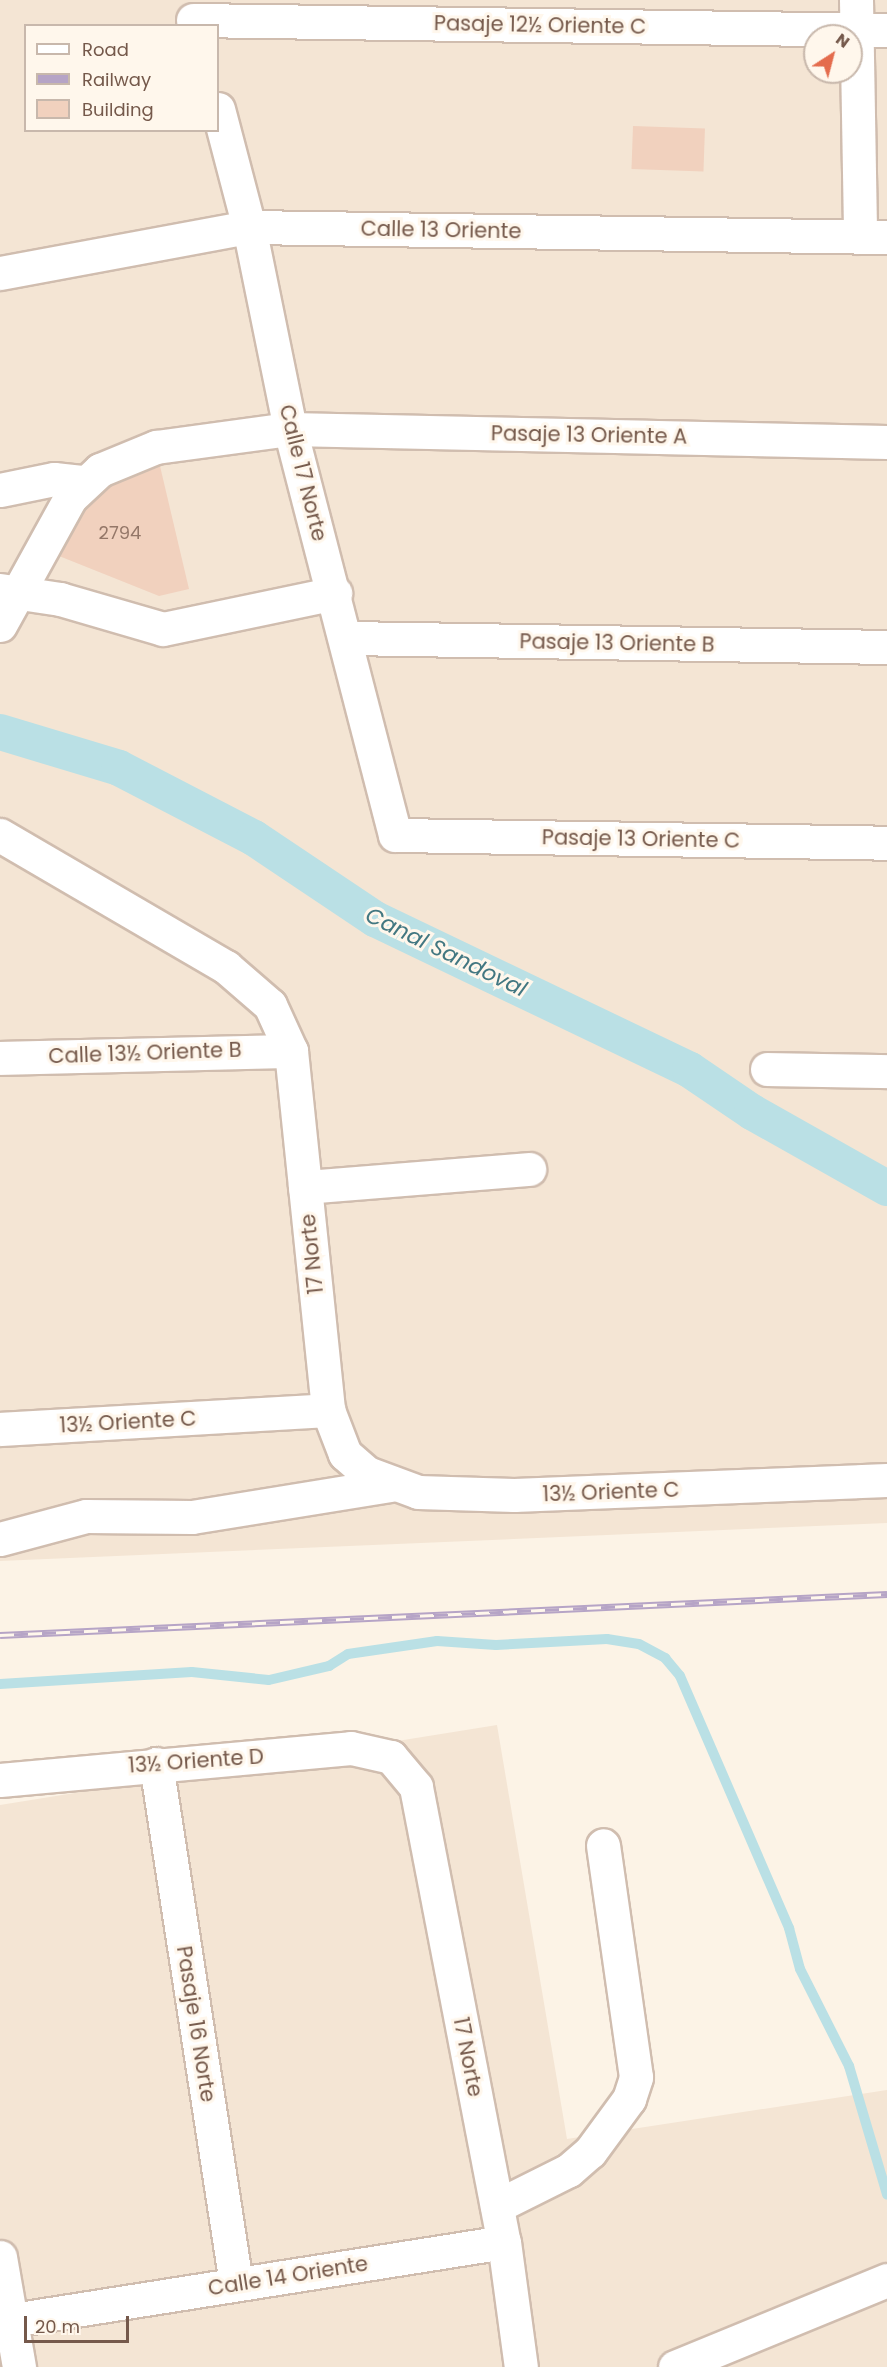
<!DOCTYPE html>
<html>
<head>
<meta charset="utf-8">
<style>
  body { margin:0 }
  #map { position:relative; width:887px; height:2367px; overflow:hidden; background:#fcf3e6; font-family:Poppins,sans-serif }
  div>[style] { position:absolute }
  .residential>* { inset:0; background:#f4e5d4 }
  .stream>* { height:10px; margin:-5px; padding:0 5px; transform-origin:5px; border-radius:5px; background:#bae0e5 }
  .canal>* { height:36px; margin:-18px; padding:0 18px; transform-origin:18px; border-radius:18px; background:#bae0e5 }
  .building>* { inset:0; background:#f1d1be; transform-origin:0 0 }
  .roads { filter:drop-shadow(2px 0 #d0bdaf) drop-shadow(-2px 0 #d0bdaf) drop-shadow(0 2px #d0bdaf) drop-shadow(0 -2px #d0bdaf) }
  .minor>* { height:33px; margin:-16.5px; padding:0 16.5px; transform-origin:16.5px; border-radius:16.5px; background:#fff }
  .rail>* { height:7px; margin-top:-3.5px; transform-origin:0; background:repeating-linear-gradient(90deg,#fff7ec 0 14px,#b6a4c6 0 28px); box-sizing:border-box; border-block:2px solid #b6a4c6 }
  span { translate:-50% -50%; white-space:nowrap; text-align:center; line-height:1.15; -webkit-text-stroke:6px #fff7ec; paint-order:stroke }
  .number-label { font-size:18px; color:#947768 }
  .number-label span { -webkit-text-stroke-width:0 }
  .street-label { font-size:21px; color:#75594b }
  .water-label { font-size:22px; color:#427781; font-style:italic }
  .legend { position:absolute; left:24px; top:24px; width:195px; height:108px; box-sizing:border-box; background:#fff7ec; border:2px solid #c8b8ac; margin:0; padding:8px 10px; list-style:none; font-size:18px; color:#75594b }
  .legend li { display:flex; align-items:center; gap:12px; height:30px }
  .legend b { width:30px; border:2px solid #c8b8ac }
  .north { position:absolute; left:803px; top:24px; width:60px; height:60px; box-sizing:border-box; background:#fff7ec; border:2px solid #c8b8ac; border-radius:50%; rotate:36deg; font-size:16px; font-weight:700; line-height:24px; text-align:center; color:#75594b }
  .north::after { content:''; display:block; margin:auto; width:21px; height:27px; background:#e46c4d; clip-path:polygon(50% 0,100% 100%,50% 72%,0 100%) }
  .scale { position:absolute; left:24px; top:2316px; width:105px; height:27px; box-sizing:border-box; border:3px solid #75594b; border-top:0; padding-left:8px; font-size:18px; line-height:21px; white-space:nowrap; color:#75594b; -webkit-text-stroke:4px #fff7ec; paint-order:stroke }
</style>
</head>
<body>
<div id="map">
  <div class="residential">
    <i style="clip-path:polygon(evenodd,0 0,887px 0,887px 1523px,0 1561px,0 0,26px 26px,218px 26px,218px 130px,26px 130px,26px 26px,0 0,815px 36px,851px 36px,851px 72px,815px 72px,815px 36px)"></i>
    <i style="clip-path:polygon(497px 1725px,567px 2139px,887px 2090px,887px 2367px,0 2367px,0 1805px)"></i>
  </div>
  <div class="stream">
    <i style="left:0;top:1684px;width:192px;rotate:-3.6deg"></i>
    <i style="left:192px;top:1672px;width:77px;rotate:5.9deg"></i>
    <i style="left:269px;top:1680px;width:62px;rotate:-13.1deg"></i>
    <i style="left:329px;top:1666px;width:22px;rotate:-32deg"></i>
    <i style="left:348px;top:1654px;width:90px;rotate:-8.3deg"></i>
    <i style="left:437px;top:1641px;width:59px;rotate:3.9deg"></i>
    <i style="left:496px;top:1645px;width:111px;rotate:-3.1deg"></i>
    <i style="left:607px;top:1639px;width:32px;rotate:9deg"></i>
    <i style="left:639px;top:1644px;width:30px;rotate:28deg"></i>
    <i style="left:665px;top:1658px;width:23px;rotate:50deg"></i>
    <i style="left:680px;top:1676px;width:275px;rotate:66.6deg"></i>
    <i style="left:789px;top:1928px;width:42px;rotate:75deg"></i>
    <i style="left:800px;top:1969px;width:109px;rotate:63.2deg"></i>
    <i style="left:849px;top:2066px;width:134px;rotate:73.5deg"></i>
  </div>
  <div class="canal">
    <i style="left:0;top:732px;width:124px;rotate:16.8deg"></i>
    <i style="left:119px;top:768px;width:152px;rotate:27.4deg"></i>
    <i style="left:254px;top:838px;width:146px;rotate:33.8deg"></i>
    <i style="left:375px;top:919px;width:349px;rotate:25.6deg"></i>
    <i style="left:690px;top:1070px;width:75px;rotate:34.1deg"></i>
    <i style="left:752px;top:1112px;width:155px;rotate:29.4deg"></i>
  </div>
  <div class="building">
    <i style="left:633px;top:126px;width:72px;height:43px;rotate:2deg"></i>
    <i style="clip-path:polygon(160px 466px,189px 589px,159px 596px,59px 556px,85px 510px,110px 486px)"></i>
  </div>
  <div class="roads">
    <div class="minor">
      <i style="left:856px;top:0;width:237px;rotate:89deg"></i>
      <i style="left:193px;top:20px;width:694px;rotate:0.83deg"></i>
      <i style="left:218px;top:109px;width:122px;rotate:75.3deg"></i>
      <i style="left:249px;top:227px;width:206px;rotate:78.5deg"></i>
      <i style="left:290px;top:429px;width:419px;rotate:75.5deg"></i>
      <i style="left:395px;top:835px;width:492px;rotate:0.9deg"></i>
      <i style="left:0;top:273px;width:253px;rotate:-10.5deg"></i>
      <i style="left:249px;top:227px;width:638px;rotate:0.9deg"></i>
      <i style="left:0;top:490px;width:55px;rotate:-11.5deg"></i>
      <i style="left:54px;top:479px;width:30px;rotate:6deg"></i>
      <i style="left:0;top:590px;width:61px;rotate:8.5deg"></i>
      <i style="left:60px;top:599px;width:107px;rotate:16.2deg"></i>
      <i style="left:163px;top:629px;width:176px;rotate:-11.8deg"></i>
      <i style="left:0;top:625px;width:145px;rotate:-61.1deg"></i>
      <i style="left:70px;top:498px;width:41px;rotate:-43deg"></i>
      <i style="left:100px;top:470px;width:61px;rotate:-22.3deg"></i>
      <i style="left:156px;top:447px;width:135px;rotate:-7.7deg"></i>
      <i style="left:290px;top:429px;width:597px;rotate:1.25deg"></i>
      <i style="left:347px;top:638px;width:540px;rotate:0.95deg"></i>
      <i style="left:0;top:835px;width:262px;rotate:30.3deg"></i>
      <i style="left:226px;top:967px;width:58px;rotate:40.8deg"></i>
      <i style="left:270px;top:1005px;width:51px;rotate:65.5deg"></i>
      <i style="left:291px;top:1051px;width:361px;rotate:84.1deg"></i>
      <i style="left:328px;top:1410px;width:47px;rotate:68.9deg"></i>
      <i style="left:345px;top:1454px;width:29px;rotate:41deg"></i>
      <i style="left:367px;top:1473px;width:54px;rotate:20.4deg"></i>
      <i style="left:418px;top:1492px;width:96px;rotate:1.8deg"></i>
      <i style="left:514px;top:1495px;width:373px;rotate:-2.3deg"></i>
      <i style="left:0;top:1058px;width:291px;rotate:-1.4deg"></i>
      <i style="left:767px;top:1069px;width:120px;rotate:1deg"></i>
      <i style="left:305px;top:1187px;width:225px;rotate:-4.6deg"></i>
      <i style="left:0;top:1429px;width:329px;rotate:-3.3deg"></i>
      <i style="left:0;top:1539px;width:89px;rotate:-15deg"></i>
      <i style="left:86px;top:1516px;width:106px;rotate:0.5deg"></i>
      <i style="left:192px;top:1517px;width:201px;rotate:-9.2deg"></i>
      <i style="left:156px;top:1764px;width:526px;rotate:81.25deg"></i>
      <i style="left:0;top:1780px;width:352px;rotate:-5.2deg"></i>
      <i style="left:351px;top:1748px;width:41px;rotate:12.7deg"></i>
      <i style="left:391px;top:1757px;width:39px;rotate:50deg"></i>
      <i style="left:416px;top:1787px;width:463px;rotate:79.1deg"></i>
      <i style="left:504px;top:2242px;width:126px;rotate:82.3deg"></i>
      <i style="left:497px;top:2206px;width:80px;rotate:-26.6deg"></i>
      <i style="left:569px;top:2170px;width:28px;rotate:-41deg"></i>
      <i style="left:590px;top:2152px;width:66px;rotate:-53.7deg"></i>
      <i style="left:629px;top:2099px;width:23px;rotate:-72deg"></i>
      <i style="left:636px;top:2077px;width:234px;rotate:-98.1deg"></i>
      <i style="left:0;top:2257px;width:112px;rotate:80.2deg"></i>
      <i style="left:0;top:2322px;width:510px;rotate:-9.02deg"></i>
      <i style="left:675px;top:2367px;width:229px;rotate:-22.3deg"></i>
    </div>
  </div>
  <div class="rail">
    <i style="left:0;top:1635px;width:888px;rotate:-2.65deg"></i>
  </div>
  <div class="number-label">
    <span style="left:120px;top:533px">2794</span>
  </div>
  <div class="street-label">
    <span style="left:540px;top:25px;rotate:1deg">Pasaje 12½ Oriente C</span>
    <span style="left:441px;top:230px;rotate:1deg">Calle 13 Oriente</span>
    <span style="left:589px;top:435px;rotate:1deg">Pasaje 13 Oriente A</span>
    <span style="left:303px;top:473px;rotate:76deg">Calle 17 Norte</span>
    <span style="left:617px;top:643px;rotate:1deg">Pasaje 13 Oriente B</span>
    <span style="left:641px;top:839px;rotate:1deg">Pasaje 13 Oriente C</span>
    <span style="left:145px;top:1053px;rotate:-2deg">Calle 13½ Oriente B</span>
    <span style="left:312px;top:1254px;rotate:-96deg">17 Norte</span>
    <span style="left:128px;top:1422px;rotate:-3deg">13½ Oriente C</span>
    <span style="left:611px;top:1492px;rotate:-2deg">13½ Oriente C</span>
    <span style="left:196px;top:1761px;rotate:-4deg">13½ Oriente D</span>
    <span style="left:196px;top:2024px;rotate:81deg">Pasaje 16 Norte</span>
    <span style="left:468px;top:2057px;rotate:79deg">17 Norte</span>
    <span style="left:288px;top:2276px;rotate:-9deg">Calle 14 Oriente</span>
  </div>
  <div class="water-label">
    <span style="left:446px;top:952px;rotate:26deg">Canal Sandoval</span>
  </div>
  <ul class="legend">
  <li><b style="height:8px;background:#fff"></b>Road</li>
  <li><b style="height:8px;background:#b6a4c6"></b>Railway</li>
  <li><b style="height:16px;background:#f1d1be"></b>Building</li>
  </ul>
  <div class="north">N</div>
  <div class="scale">20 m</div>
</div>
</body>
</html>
